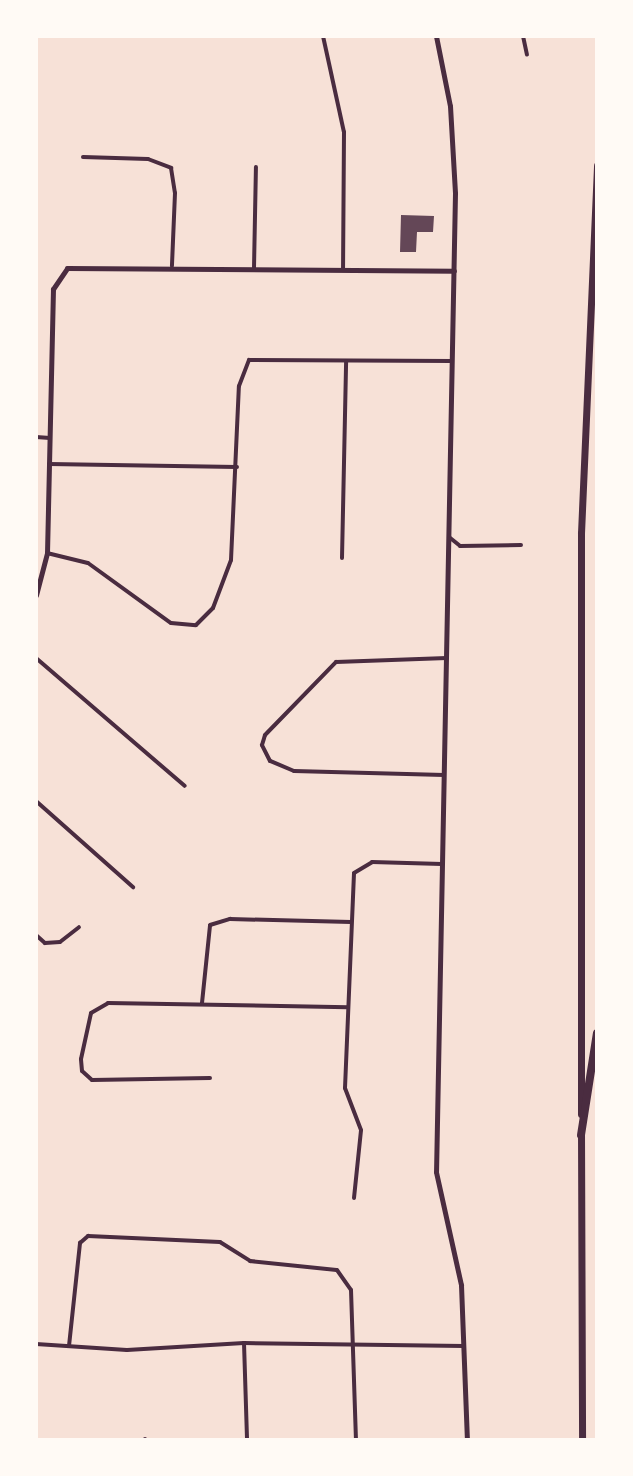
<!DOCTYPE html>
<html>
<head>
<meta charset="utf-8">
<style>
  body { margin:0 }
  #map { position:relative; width:633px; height:1476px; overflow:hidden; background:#f7e1d7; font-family:"PT Sans Narrow",sans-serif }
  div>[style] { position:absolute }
  .building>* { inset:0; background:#644757 }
  .minor>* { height:4px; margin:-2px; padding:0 2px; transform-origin:2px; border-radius:2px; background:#4a2c40 }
  .tertiary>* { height:5px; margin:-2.5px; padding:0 2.5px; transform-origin:2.5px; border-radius:2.5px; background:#4a2c40 }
  .trunk>* { height:7px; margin:-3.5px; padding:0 3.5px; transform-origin:3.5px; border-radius:3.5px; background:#4a2c40 }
  .motorway>* { height:8px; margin:-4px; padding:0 4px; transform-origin:4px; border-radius:4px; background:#4a2c40 }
  span { translate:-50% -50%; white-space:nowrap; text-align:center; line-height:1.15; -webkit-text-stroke:8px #fffaf5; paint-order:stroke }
  .frame { position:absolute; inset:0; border:38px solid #fffaf5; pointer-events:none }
</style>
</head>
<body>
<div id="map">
  <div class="building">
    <i style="clip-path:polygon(401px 215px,434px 216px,433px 232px,417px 232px,416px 252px,400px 252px)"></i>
  </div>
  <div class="minor">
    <i style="left:323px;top:36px;width:98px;rotate:77.7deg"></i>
    <i style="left:344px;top:132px;width:137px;rotate:90.4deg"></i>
    <i style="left:523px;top:36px;width:19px;rotate:78deg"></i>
    <i style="left:83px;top:157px;width:65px;rotate:1.8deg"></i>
    <i style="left:148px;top:159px;width:25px;rotate:21deg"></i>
    <i style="left:171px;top:168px;width:25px;rotate:81deg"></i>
    <i style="left:175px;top:193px;width:73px;rotate:92.4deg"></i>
    <i style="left:254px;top:268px;width:101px;rotate:-88.9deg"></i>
    <i style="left:36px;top:437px;width:14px;rotate:4deg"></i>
    <i style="left:49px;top:464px;width:188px;rotate:0.9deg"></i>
    <i style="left:449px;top:537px;width:14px;rotate:39deg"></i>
    <i style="left:460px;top:546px;width:61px;rotate:-0.9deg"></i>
    <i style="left:47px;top:553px;width:42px;rotate:13.7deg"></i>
    <i style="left:88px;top:563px;width:102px;rotate:35.9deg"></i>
    <i style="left:171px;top:623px;width:25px;rotate:5deg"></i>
    <i style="left:196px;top:625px;width:24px;rotate:-45deg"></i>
    <i style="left:213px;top:608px;width:51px;rotate:-69.4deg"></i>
    <i style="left:231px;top:560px;width:174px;rotate:-87.4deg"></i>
    <i style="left:239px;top:386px;width:28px;rotate:-69deg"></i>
    <i style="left:249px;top:360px;width:203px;rotate:0.3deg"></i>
    <i style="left:342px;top:558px;width:197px;rotate:-88.8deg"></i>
    <i style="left:36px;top:658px;width:196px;rotate:40.7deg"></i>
    <i style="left:444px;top:775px;width:150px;rotate:-178.5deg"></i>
    <i style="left:294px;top:771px;width:26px;rotate:-157deg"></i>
    <i style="left:270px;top:761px;width:18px;rotate:-117deg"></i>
    <i style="left:262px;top:745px;width:10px;rotate:-73deg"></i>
    <i style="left:265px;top:735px;width:102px;rotate:-45.8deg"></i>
    <i style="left:336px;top:662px;width:111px;rotate:-2.1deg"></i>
    <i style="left:36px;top:801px;width:130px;rotate:41.6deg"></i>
    <i style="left:36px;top:935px;width:12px;rotate:42deg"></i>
    <i style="left:45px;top:943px;width:15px;rotate:-4deg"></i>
    <i style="left:60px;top:942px;width:24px;rotate:-38deg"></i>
    <i style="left:202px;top:1003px;width:78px;rotate:-84.1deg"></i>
    <i style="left:210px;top:925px;width:21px;rotate:-17deg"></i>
    <i style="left:230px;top:919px;width:121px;rotate:1.4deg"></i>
    <i style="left:210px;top:1078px;width:118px;rotate:179deg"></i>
    <i style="left:92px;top:1080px;width:13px;rotate:-138deg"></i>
    <i style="left:82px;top:1071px;width:12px;rotate:-95deg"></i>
    <i style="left:81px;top:1059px;width:47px;rotate:-77.7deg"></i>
    <i style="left:91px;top:1013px;width:20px;rotate:-30deg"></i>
    <i style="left:108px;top:1003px;width:240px;rotate:1deg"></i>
    <i style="left:354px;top:1198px;width:68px;rotate:-84.1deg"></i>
    <i style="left:361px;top:1130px;width:45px;rotate:-110.9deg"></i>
    <i style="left:345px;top:1088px;width:215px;rotate:-87.6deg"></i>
    <i style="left:354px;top:873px;width:21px;rotate:-31deg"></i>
    <i style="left:372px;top:862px;width:70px;rotate:1.6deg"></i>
    <i style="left:244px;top:1343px;width:97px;rotate:88.2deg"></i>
    <i style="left:36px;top:1344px;width:91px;rotate:3.8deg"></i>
    <i style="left:127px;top:1350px;width:117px;rotate:-3.4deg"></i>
    <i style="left:244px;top:1343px;width:220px;rotate:0.8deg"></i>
    <i style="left:69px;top:1346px;width:104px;rotate:-83.9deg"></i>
    <i style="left:80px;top:1243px;width:11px;rotate:-41deg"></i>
    <i style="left:88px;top:1236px;width:132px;rotate:2.6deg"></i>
    <i style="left:220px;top:1242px;width:36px;rotate:32deg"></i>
    <i style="left:250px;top:1261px;width:87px;rotate:5.9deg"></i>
    <i style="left:337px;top:1270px;width:24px;rotate:55deg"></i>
    <i style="left:351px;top:1290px;width:150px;rotate:88.1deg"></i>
    <i style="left:145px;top:1440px;width:1px;rotate:-90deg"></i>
  </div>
  <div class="tertiary">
    <i style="left:436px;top:36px;width:71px;rotate:78.7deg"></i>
    <i style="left:450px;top:106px;width:87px;rotate:86.7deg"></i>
    <i style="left:455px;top:193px;width:979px;rotate:91.11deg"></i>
    <i style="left:436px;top:1172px;width:116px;rotate:77.5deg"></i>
    <i style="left:461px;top:1285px;width:155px;rotate:87.8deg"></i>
    <i style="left:36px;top:595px;width:43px;rotate:-75.3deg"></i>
    <i style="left:47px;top:553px;width:264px;rotate:-88.7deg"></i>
    <i style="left:53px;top:289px;width:25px;rotate:-56deg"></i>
    <i style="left:67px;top:268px;width:387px;rotate:0.4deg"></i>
  </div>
  <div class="trunk">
    <i style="left:581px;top:1114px;width:581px;rotate:-90deg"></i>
    <i style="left:581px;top:533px;width:368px;rotate:-87.5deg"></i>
    <i style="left:581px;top:1131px;width:309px;rotate:89.8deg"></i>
  </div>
  <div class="motorway">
    <i style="left:581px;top:1135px;width:103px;rotate:-81.1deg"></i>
  </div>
  <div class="frame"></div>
</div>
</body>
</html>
